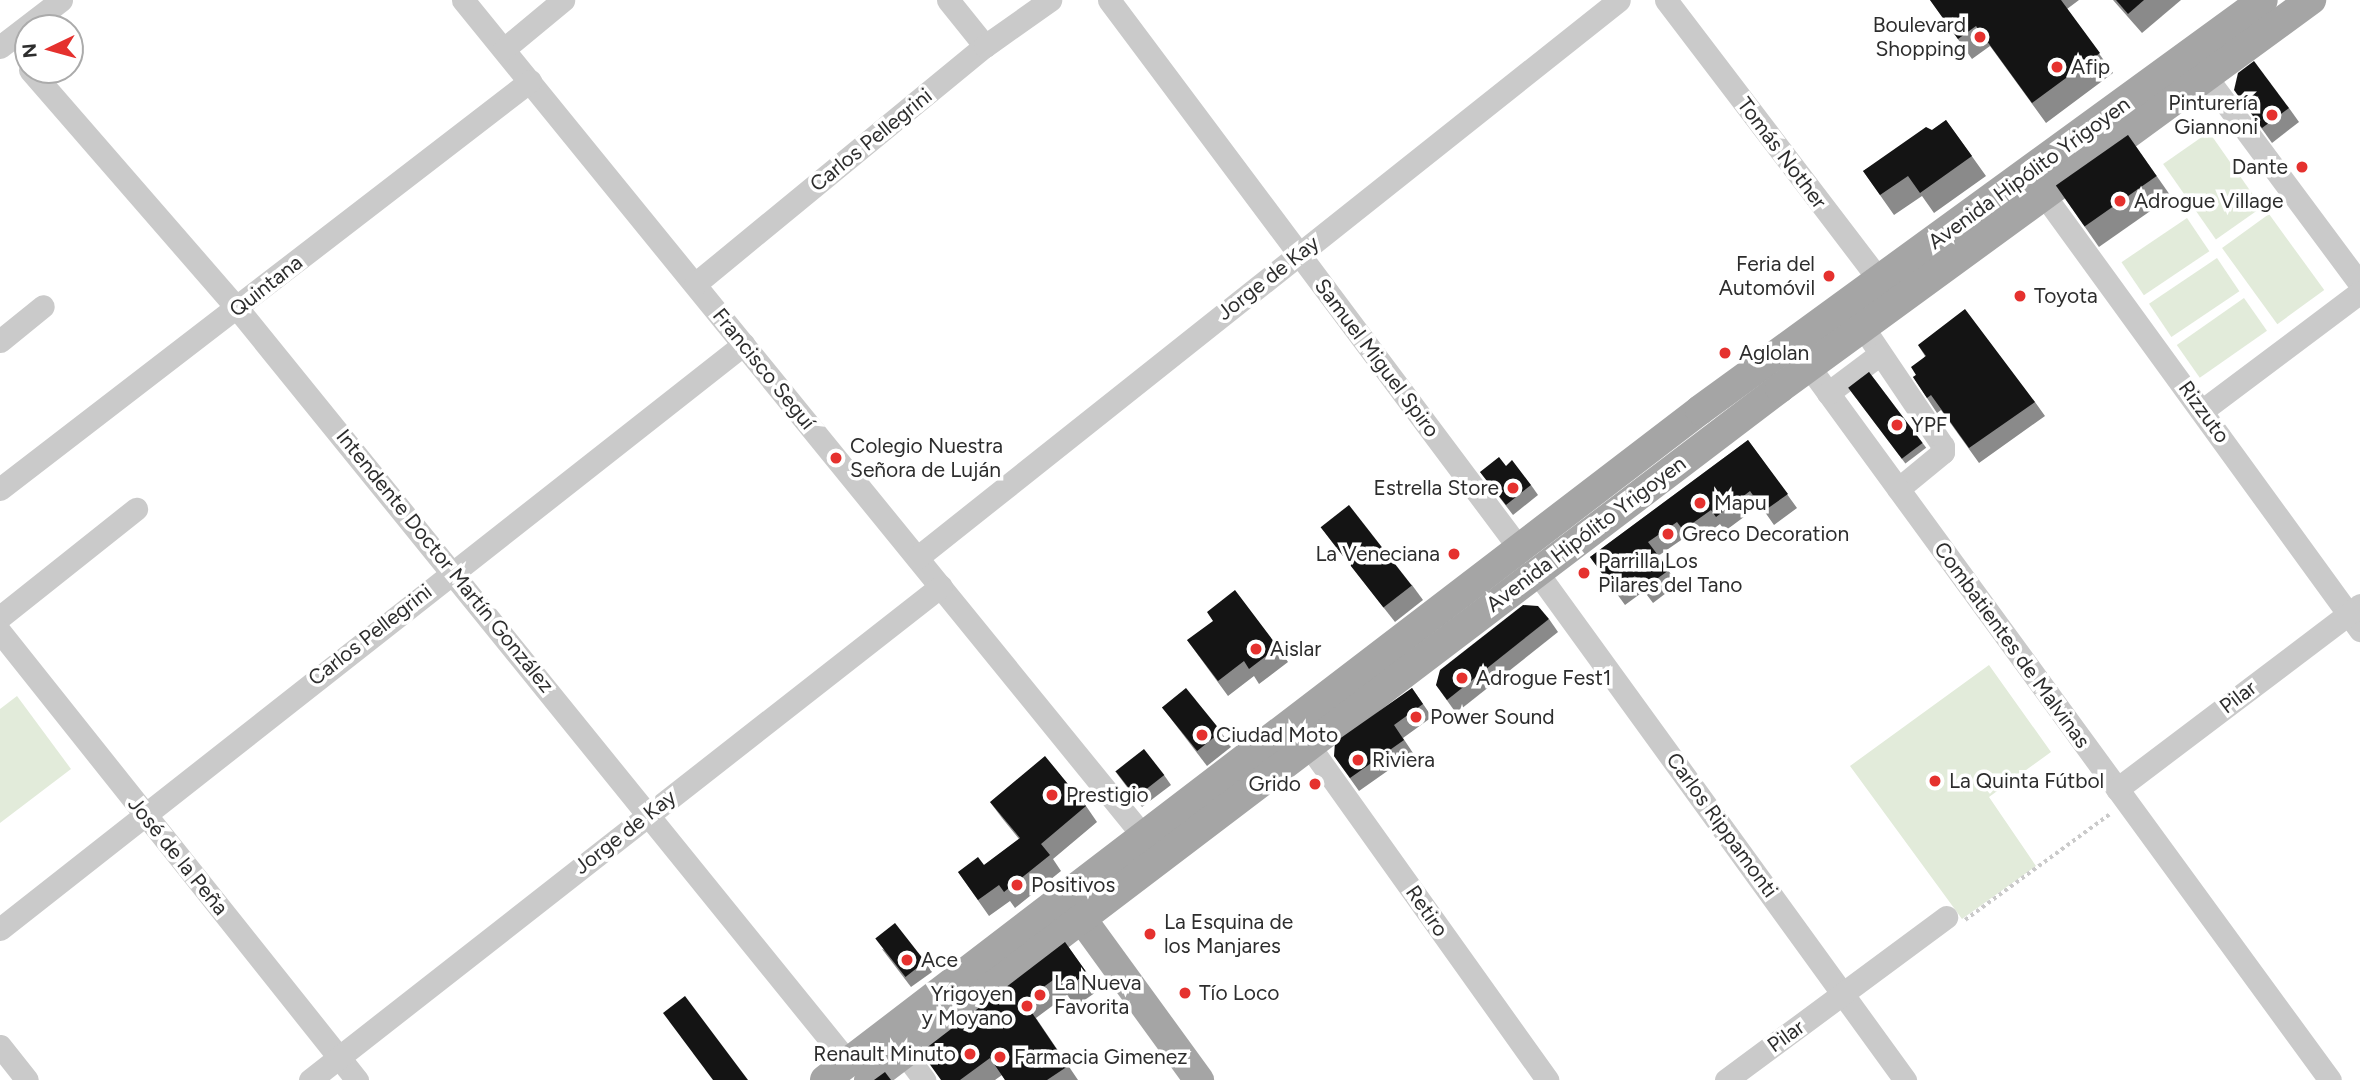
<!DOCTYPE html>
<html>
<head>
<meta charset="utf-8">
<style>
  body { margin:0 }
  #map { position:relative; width:2360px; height:1080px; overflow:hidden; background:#fff; font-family:Figtree,sans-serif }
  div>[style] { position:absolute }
  .green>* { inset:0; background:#e2ebda; transform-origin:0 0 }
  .path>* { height:3.5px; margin-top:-1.75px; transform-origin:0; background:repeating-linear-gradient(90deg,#cacaca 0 3.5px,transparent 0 7px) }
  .minor>* { height:23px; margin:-11.5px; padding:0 11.5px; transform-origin:11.5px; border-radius:11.5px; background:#cacaca }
  .major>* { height:30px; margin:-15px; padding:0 15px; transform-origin:15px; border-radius:15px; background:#a5a5a5 }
  .wall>* { inset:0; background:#8a8a8a; transform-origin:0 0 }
  .building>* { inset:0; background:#141414; transform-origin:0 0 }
  .dots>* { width:19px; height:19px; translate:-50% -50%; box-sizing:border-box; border:4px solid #fff; border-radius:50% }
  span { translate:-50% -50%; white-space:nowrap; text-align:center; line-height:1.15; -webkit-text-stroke:7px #fff; paint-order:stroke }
  .poi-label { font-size:21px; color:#2d2d2d }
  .right { translate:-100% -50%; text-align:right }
  .left { translate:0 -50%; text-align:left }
  .street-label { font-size:21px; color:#2d2d2d }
  .north { position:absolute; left:14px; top:14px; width:70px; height:70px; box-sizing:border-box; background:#fff; border:2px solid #ababab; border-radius:50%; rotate:265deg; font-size:19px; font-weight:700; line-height:28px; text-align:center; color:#2d2d2d }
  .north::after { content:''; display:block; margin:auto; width:24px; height:32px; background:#e5312e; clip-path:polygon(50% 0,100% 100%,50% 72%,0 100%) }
</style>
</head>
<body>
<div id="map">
  <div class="green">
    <i style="left:2209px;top:132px;width:92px;height:56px;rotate:55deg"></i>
    <i style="left:2269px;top:214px;width:94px;height:58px;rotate:54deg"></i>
    <i style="left:2187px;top:218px;width:40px;height:79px;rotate:56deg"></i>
    <i style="left:2217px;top:258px;width:40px;height:82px;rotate:56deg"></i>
    <i style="left:2244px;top:298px;width:40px;height:82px;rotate:55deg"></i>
    <i style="clip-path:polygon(1989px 665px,2051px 752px,1989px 797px,2036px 866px,1962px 919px,1850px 766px)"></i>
    <i style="clip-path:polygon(17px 696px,71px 769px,0 823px,0 709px)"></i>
  </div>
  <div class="path">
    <i style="left:1965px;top:920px;width:181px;rotate:-36.2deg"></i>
  </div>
  <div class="minor">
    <i style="left:463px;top:0;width:1093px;rotate:50.87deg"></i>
    <i style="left:948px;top:0;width:59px;rotate:51.2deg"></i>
    <i style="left:1109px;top:0;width:684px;rotate:53.2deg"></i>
    <i style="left:1666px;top:0;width:368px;rotate:52.7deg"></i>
    <i style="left:0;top:47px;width:77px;rotate:-37.6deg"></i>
    <i style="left:504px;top:49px;width:77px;rotate:-39.7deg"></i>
    <i style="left:30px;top:70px;width:315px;rotate:49deg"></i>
    <i style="left:237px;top:308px;width:970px;rotate:50.98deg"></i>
    <i style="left:2207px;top:78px;width:257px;rotate:53.4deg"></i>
    <i style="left:2044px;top:195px;width:538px;rotate:54deg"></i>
    <i style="left:695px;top:284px;width:375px;rotate:-39.4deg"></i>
    <i style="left:985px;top:46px;width:80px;rotate:-35.3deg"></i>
    <i style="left:1864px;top:329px;width:141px;rotate:56deg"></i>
    <i style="left:1943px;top:446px;width:6px;rotate:90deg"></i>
    <i style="left:1943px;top:452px;width:58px;rotate:140.6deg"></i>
    <i style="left:0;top:341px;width:55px;rotate:-39.1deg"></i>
    <i style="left:1799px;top:353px;width:900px;rotate:53.86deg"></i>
    <i style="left:1828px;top:393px;width:65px;rotate:-36.9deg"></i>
    <i style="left:2203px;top:410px;width:196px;rotate:-36.9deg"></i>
    <i style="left:0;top:489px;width:669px;rotate:-37.59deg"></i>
    <i style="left:918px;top:557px;width:895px;rotate:-38.47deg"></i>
    <i style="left:1536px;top:571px;width:629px;rotate:54.06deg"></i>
    <i style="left:0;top:617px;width:174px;rotate:-38.5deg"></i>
    <i style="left:0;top:632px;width:573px;rotate:51.45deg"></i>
    <i style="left:1307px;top:743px;width:414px;rotate:54.5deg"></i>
    <i style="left:2117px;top:789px;width:305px;rotate:-37.1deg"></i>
    <i style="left:0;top:929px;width:946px;rotate:-38.18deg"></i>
    <i style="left:0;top:1046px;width:43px;rotate:51.5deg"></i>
    <i style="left:904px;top:1053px;width:34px;rotate:53deg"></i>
    <i style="left:310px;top:1080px;width:801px;rotate:-38.06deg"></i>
    <i style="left:1726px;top:1080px;width:274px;rotate:-36.5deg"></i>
  </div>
  <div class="major">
    <i style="left:1071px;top:904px;width:218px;rotate:54deg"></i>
    <i style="left:825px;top:1080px;width:1102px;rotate:-37.44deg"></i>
    <i style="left:1700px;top:410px;width:696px;rotate:-36.06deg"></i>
    <i style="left:869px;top:1080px;width:1144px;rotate:-37.22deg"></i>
    <i style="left:1780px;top:388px;width:658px;rotate:-36.16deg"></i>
  </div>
  <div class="wall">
    <i style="clip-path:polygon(1930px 0,2079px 0,2067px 9px,2113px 73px,2046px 123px,1990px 46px,1972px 59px)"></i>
    <i style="clip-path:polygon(2113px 0,2181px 0,2142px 33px)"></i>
    <i style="clip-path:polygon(2245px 105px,2289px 108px,2299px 122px,2272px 143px)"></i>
    <i style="clip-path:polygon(1946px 120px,1986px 176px,1934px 213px,1922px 196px,1894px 215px,1863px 171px,1932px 130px)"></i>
    <i style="left:2128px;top:135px;width:75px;height:88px;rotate:55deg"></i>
    <i style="clip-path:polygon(1918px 345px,2035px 402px,2045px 416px,1979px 463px,1941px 410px,1937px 413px,1913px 377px,1916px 375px,1925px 356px)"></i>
    <i style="left:1869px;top:372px;width:95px;height:26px;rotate:53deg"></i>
    <i style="clip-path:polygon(1748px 440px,1797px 508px,1774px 525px,1760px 505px,1725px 531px,1720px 524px,1693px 544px,1687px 536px,1658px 556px,1678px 584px,1653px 603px,1644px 591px,1625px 605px,1590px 557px)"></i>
    <i style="clip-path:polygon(1506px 466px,1531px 485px,1538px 495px,1513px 515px,1480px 472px)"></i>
    <i style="clip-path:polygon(1321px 527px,1412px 585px,1423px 600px,1395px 622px,1332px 542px)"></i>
    <i style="clip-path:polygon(1549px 619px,1558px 632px,1456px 713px,1436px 685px)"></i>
    <i style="clip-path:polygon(1187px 640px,1278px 647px,1288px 662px,1259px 684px,1254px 676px,1228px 696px)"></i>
    <i style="clip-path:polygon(1412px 688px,1432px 717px,1403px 738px,1413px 753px,1359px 791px,1334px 756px)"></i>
    <i style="clip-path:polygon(1162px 707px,1221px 732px,1231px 747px,1207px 766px)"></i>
    <i style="clip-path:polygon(1115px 771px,1164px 775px,1171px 785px,1142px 807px)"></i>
    <i style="clip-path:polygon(990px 802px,1086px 806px,1097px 822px,1053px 859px,1061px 871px,1015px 908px,1010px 901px,989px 916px,958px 872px,984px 865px,1019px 839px,1002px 818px)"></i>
    <i style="clip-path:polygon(1065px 942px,1099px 990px,1076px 1006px,1067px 995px,1036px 1018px,1078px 1080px,1005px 1080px,1002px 1075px,995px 1080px,941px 1080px)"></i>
    <i style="clip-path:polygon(882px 949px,925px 962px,932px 972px,911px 987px)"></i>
  </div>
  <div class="building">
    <i style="clip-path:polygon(1930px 0,2061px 0,2100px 53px,2032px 103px,1976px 26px,1958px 39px)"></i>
    <i style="clip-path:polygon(2116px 0,2144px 0,2128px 14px)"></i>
    <i style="clip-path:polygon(2254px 61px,2289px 108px,2262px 128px,2234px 90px,2238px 73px)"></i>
    <i style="clip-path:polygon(1946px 120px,1972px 156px,1920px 193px,1908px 176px,1880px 195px,1863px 171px,1926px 127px,1932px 130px)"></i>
    <i style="left:2128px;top:135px;width:50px;height:88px;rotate:55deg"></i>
    <i style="clip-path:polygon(1965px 309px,2035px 402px,1969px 448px,1931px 395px,1927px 398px,1913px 377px,1916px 375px,1911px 367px,1926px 356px,1918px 345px)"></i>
    <i style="left:1869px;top:372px;width:89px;height:26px;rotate:53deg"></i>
    <i style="clip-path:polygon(1748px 440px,1788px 494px,1764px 511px,1750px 491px,1716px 517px,1711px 510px,1683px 530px,1677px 522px,1648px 542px,1669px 570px,1643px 589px,1635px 576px,1615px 591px,1590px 557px)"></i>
    <i style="clip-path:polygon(1499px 457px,1506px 466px,1512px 460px,1531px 485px,1506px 505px,1480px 472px)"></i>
    <i style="left:1349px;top:505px;width:102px;height:36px;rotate:52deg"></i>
    <i style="clip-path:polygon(1235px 590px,1278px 647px,1249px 669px,1244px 661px,1218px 681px,1187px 640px,1213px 621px,1207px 612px)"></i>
    <i style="clip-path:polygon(1523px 605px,1538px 606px,1549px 619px,1447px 700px,1436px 685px,1440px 670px)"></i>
    <i style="left:1186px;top:688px;width:56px;height:31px;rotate:51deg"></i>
    <i style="clip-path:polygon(1412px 688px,1423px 704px,1394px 725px,1404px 740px,1350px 778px,1334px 756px,1335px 742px)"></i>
    <i style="left:1144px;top:749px;width:33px;height:36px;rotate:52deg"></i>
    <i style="clip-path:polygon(1045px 756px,1086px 806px,1041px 844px,1050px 855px,1004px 892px,999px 885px,978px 900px,958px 872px,978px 857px,984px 865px,1020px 838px,990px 802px)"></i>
    <i style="left:895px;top:923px;width:49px;height:25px;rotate:52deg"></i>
    <i style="clip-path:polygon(1065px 942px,1087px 973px,1064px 990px,1056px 978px,1024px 1001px,1068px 1066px,1047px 1080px,1005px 1080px,990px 1058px,960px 1080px,941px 1080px,921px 1052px)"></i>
    <i style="clip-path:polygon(685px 996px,748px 1080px,713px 1080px,663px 1013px)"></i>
    <i style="clip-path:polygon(885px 1072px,891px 1080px,874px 1080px)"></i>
  </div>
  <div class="dots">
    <i style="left:1980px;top:37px;background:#e5312e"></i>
    <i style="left:2057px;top:67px;background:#e5312e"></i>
    <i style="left:2272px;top:115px;background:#e5312e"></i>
    <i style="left:2302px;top:167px;background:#e5312e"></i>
    <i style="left:2120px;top:201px;background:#e5312e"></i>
    <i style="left:1829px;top:276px;background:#e5312e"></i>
    <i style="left:2020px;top:296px;background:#e5312e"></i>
    <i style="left:1725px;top:353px;background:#e5312e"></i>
    <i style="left:1897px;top:425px;background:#e5312e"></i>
    <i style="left:836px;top:458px;background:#e5312e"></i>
    <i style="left:1513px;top:488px;background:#e5312e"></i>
    <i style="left:1700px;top:503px;background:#e5312e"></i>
    <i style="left:1668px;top:534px;background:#e5312e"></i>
    <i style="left:1454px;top:554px;background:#e5312e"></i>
    <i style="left:1584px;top:573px;background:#e5312e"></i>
    <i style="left:1256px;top:649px;background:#e5312e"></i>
    <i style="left:1462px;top:678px;background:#e5312e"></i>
    <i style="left:1416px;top:717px;background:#e5312e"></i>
    <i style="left:1202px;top:735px;background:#e5312e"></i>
    <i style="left:1358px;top:760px;background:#e5312e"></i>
    <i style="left:1935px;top:781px;background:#e5312e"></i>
    <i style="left:1315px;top:784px;background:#e5312e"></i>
    <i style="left:1052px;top:795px;background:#e5312e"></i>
    <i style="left:1017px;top:885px;background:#e5312e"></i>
    <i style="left:1150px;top:934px;background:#e5312e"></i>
    <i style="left:907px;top:960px;background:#e5312e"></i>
    <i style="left:1185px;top:993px;background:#e5312e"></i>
    <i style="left:1040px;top:995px;background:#e5312e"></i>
    <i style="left:1027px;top:1006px;background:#e5312e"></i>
    <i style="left:970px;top:1054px;background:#e5312e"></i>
    <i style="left:1000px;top:1057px;background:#e5312e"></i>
  </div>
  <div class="poi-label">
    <span class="right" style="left:1966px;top:37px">Boulevard<br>Shopping</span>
    <span class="left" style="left:2071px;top:67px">Afip</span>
    <span class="right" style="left:2258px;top:115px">Pinturería<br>Giannoni</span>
    <span class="right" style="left:2288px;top:167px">Dante</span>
    <span class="left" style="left:2134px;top:201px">Adrogue Village</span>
    <span class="right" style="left:1815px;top:276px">Feria del<br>Automóvil</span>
    <span class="left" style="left:2034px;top:296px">Toyota</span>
    <span class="left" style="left:1739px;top:353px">Aglolan</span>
    <span class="left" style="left:1911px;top:425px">YPF</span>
    <span class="left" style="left:850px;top:458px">Colegio Nuestra<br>Señora de Luján</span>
    <span class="right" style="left:1499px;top:488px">Estrella Store</span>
    <span class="left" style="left:1714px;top:503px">Mapu</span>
    <span class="left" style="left:1682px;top:534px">Greco Decoration</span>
    <span class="right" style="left:1440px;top:554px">La Veneciana</span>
    <span class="left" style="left:1598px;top:573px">Parrilla Los<br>Pilares del Tano</span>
    <span class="left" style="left:1270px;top:649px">Aislar</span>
    <span class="left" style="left:1476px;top:678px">Adrogue Fest1</span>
    <span class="left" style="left:1430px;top:717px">Power Sound</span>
    <span class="left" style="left:1216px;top:735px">Ciudad Moto</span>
    <span class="left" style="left:1372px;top:760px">Riviera</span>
    <span class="left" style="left:1949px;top:781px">La Quinta Fútbol</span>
    <span class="right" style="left:1301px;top:784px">Grido</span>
    <span class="left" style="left:1066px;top:795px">Prestigio</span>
    <span class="left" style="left:1031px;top:885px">Positivos</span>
    <span class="left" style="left:1164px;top:934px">La Esquina de<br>los Manjares</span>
    <span class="left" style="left:921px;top:960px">Ace</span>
    <span class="left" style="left:1054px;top:995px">La Nueva<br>Favorita</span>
    <span class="left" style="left:1199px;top:993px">Tío Loco</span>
    <span class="right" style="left:1013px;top:1006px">Yrigoyen<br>y Moyano</span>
    <span class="right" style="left:956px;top:1054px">Renault Minuto</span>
    <span class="left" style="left:1014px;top:1057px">Farmacia Gimenez</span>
  </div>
  <div class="street-label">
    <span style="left:871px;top:140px;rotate:-39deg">Carlos Pellegrini</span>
    <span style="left:1782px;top:153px;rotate:53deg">Tomás Nother</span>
    <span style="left:2029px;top:173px;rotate:-36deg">Avenida Hipólito Yrigoyen</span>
    <span style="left:1268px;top:278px;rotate:-38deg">Jorge de Kay</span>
    <span style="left:266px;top:286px;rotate:-38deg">Quintana</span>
    <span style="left:1377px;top:358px;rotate:53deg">Samuel Miguel Spiro</span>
    <span style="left:764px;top:369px;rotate:51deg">Francisco Seguí</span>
    <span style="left:2204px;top:412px;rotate:54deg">Rizzuto</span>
    <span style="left:1586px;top:534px;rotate:-37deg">Avenida Hipólito Yrigoyen</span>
    <span style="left:445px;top:561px;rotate:51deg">Intendente Doctor Martín González</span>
    <span style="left:370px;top:635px;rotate:-38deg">Carlos Pellegrini</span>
    <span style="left:2012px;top:645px;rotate:54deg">Combatientes de Malvinas</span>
    <span style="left:2238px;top:697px;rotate:-37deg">Pilar</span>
    <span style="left:1722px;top:825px;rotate:54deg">Carlos Rippamonti</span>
    <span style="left:625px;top:832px;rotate:-38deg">Jorge de Kay</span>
    <span style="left:178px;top:856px;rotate:51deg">José de la Peña</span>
    <span style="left:1427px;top:911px;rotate:55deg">Retiro</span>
    <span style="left:1786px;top:1036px;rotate:-36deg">Pilar</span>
  </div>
  <div class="north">N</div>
</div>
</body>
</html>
